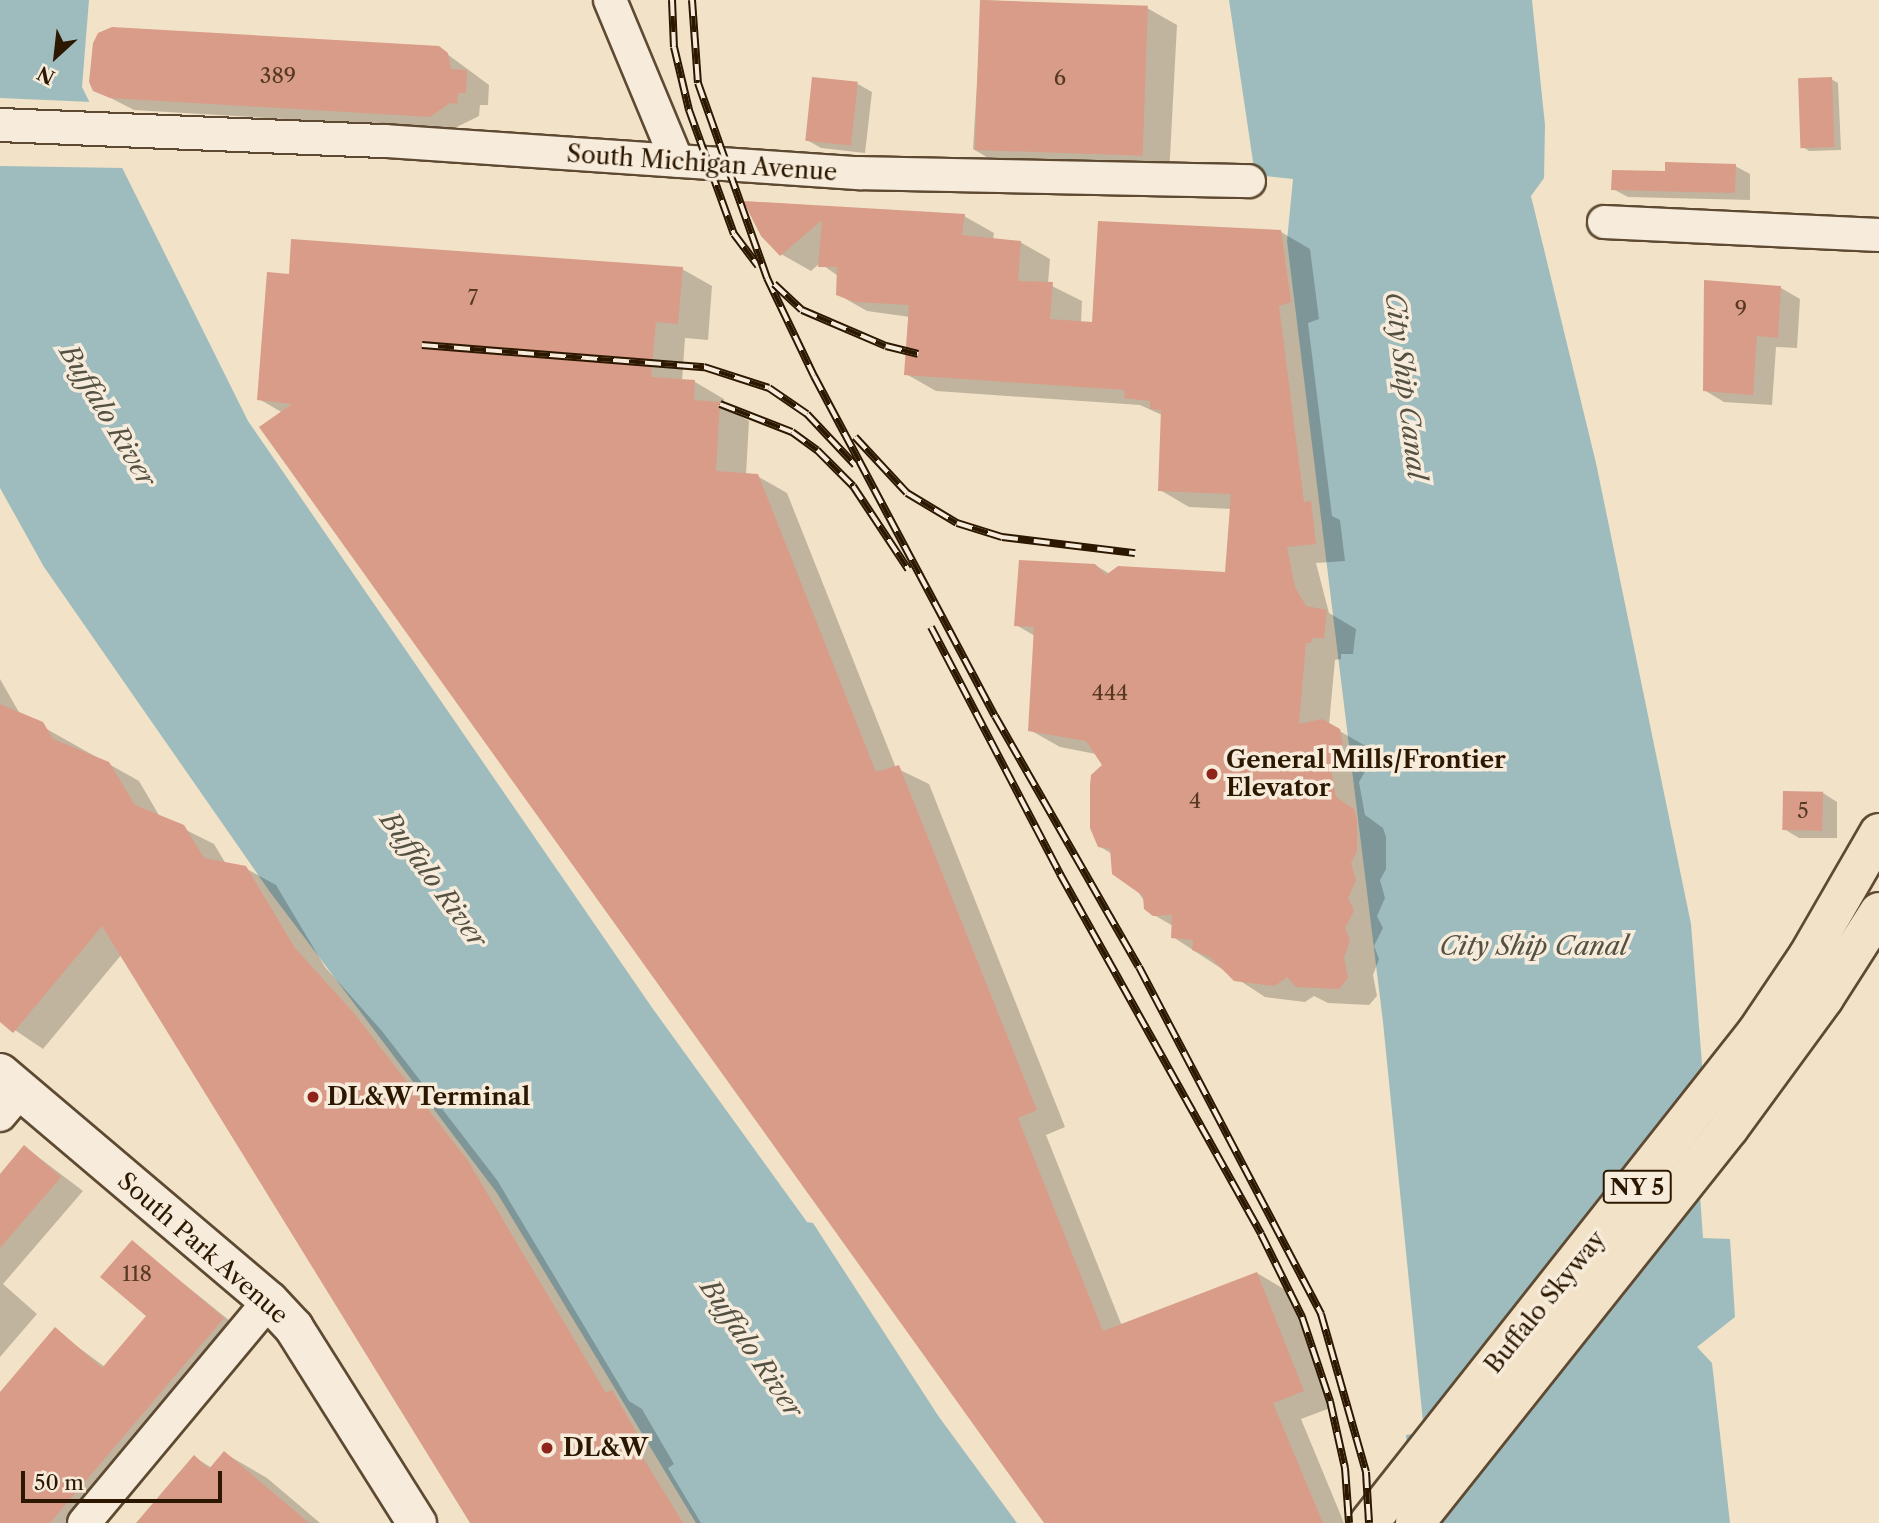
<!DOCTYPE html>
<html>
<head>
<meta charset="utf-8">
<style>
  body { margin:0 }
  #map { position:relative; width:1879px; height:1523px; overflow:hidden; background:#f2e2c7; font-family:"Libre Caslon Text",serif }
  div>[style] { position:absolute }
  .water>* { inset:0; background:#9ebcbe }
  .pier>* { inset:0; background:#f2e2c7 }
  .shadow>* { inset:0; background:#0003 }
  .building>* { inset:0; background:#d89c88; transform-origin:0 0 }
  .roads { filter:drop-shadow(2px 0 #5e4a32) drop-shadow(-2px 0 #5e4a32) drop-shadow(0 2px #5e4a32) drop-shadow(0 -2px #5e4a32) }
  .street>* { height:32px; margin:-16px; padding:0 16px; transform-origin:16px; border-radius:16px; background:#f7ecdb }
  .secondary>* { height:38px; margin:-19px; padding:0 19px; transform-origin:19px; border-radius:19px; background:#f7ecdb }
  .highway>* { height:38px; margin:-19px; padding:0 19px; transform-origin:19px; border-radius:19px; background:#f2e2c7 }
  .rail>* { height:8px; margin-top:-4px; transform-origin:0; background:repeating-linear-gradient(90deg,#f7ecdb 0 16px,#2c1801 0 32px); box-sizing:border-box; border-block:2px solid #2c1801 }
  .dots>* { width:19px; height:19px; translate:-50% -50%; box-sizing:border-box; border:4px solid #f7ecdb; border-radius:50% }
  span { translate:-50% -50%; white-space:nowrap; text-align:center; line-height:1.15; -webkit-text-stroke:7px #f7ecdb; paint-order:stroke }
  .number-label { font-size:21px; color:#573923 }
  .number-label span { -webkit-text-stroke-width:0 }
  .shield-label span { padding:2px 5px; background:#f7ecdb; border:2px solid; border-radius:5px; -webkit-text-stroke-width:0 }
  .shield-label { font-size:23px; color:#2c1801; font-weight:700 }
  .street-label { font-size:24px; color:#2c1801 }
  .poi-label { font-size:24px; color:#2c1801; font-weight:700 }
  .left { translate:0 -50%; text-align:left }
  .water-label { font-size:26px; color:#545143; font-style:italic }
  .north { position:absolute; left:21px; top:21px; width:70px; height:70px; -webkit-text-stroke:5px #f7ecdb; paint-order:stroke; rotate:207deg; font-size:19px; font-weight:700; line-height:28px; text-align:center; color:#2c1801 }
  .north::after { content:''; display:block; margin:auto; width:24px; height:32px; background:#2c1801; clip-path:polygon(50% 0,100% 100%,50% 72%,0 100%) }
  .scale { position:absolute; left:21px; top:1471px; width:201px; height:32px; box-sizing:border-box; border:4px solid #2c1801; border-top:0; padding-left:9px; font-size:21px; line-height:24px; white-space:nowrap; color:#2c1801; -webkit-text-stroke:5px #f7ecdb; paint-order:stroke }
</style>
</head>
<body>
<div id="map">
  <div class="water">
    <i style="clip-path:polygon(0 0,89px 0,82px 87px,248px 421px,653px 1009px,807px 1222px,813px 1223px,939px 1417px,1017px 1523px,696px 1523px,497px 1193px,270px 892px,44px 567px,0 488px)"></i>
    <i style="clip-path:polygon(1229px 0,1532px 0,1545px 125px,1544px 178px,1531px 196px,1596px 463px,1691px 924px,1703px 1077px,1697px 1152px,1703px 1238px,1730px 1239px,1735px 1317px,1697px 1347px,1712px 1363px,1730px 1523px,1415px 1523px,1406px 1435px,1424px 1432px,1383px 1022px,1287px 241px,1293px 179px,1255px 175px)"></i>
  </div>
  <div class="pier">
    <i style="clip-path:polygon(0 98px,92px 102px,124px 168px,0 166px)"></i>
  </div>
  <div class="shadow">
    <i style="clip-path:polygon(982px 0,1147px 8px,1177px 25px,1169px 176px,1002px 166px,973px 149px)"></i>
    <i style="clip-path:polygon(439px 48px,489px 85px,488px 105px,480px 105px,479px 116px,453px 129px,134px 110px,95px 90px)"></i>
    <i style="clip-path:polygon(1831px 79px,1838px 83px,1841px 150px,1809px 151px,1803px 147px)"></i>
    <i style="clip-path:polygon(858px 84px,872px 92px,865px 153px,821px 148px,807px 140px)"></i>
    <i style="clip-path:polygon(1735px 166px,1750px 174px,1750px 200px,1628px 197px,1613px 189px,1667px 173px)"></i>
    <i style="clip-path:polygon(746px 203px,964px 216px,994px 233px,993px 240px,1020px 242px,1050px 259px,1048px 284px,1082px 301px,1081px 323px,1094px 324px,1281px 232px,1310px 249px,1319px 319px,1308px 323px,1332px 516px,1340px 520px,1345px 561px,1316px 563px,1329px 613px,1356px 629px,1353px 654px,1341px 654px,1341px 659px,1335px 660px,1329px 725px,1369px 748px,1372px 760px,1359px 782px,1365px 815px,1383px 828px,1386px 837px,1386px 869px,1380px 880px,1385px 898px,1377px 916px,1383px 928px,1374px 946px,1379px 959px,1373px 975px,1377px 996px,1369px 1005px,1328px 1003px,1314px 996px,1305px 1002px,1265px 997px,1173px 937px,1173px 926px,1154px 915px,1112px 854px,1099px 846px,1104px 765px,1096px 754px,1060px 747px,1030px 730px,1035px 636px,1016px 625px,1095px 565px,1110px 574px,1226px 574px,1232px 509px,1189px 507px,1160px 490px,1162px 415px,1140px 405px,936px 391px,906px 374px,910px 317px,867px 311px,837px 294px,838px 276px,820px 263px,811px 271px,781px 254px)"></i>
    <i style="clip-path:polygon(682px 269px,712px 286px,708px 340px,685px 338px,682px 381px,695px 382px,724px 399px,724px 407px,749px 421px,746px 475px,757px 476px,787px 493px,896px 768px,929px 784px,1065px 1127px,1046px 1135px,1122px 1326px,1257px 1273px,1287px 1291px,1333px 1407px,1301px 1419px,1344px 1523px,1046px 1523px,283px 413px,259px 399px,291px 276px)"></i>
    <i style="clip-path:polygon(1781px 288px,1800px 299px,1797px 348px,1776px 347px,1772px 405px,1724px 402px,1704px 390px)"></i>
    <i style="clip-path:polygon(0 679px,20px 714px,139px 781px,160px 817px,214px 844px,226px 864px,245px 868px,276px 885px,325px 967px,382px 1031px,497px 1180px,629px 1401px,642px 1409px,674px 1464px,668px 1468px,701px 1523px,473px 1523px,122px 954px,43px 1049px,0 1020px)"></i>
    <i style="clip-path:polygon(1823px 793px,1837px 802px,1837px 838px,1799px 838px,1784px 829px)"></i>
    <i style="clip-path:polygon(25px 1147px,83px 1191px,3px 1284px,37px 1314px,0 1357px,0 1176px)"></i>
    <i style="clip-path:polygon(132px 1242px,240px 1329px,75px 1523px,0 1523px,0 1395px,55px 1330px,105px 1367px,149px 1316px)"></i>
    <i style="clip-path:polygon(224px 1453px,267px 1478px,320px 1523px,138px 1523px,194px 1457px,212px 1468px)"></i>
  </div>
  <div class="building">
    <i style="left:980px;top:0;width:168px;height:150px;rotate:2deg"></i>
    <i style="clip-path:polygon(112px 27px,439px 46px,448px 53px,451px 69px,467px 70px,466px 93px,458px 93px,457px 104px,450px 103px,430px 117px,110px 98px,93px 91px,89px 82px,93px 43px,98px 33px)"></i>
    <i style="left:812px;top:77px;width:46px;height:64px;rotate:6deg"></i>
    <i style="left:1832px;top:77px;width:70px;height:34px;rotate:88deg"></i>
    <i style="clip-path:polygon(1665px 162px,1736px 164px,1735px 193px,1611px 190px,1612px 170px,1665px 171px)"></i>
    <i style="clip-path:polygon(743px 201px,965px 214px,962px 235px,1021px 241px,1018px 281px,1053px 282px,1050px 319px,1092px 322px,1098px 221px,1281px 230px,1291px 302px,1279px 306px,1304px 502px,1311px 501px,1316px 544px,1287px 547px,1295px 587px,1306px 606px,1327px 610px,1324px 638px,1312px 638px,1311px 643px,1306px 643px,1299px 724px,1322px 719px,1340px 729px,1343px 743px,1330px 764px,1336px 797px,1354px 809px,1357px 819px,1357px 851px,1351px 863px,1356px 880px,1348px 898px,1354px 911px,1345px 928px,1350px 941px,1344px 957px,1348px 978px,1339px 989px,1296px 987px,1287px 977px,1275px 986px,1234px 981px,1210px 957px,1192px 950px,1193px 940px,1171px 938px,1172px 915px,1153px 916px,1144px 909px,1143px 896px,1112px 874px,1110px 849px,1098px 847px,1090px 828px,1090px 785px,1091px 775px,1102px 765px,1086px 741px,1028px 731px,1034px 627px,1014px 626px,1019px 560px,1095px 564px,1106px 575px,1118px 566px,1225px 572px,1231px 494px,1158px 491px,1161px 410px,1150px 409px,1150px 401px,1124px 398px,1125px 390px,904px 375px,909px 305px,855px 302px,836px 295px,837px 267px,818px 267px,822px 220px,780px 256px,761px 236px)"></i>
    <i style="clip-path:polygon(291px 239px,683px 267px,678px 324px,656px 322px,651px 377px,695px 380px,694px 400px,720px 402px,716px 471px,758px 474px,876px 772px,899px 765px,1037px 1110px,1018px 1118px,1103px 1331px,1257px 1272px,1304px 1391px,1273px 1403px,1323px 1523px,1044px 1523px,259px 427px,292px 404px,257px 400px,267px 272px,289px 274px)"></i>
    <i style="clip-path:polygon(1704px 280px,1781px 286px,1778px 338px,1757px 336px,1753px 395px,1703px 391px)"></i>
    <i style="clip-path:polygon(0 704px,43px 722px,53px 739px,109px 762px,135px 805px,184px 825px,204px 858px,246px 866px,295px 948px,353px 1012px,468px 1161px,606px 1393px,612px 1390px,645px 1447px,639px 1451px,683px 1523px,470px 1523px,102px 926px,13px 1033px,0 1022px)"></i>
    <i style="left:1783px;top:791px;width:40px;height:39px;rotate:1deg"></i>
    <i style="clip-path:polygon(24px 1145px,61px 1177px,0 1248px,0 1174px)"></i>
    <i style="clip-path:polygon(132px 1240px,224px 1318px,50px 1523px,0 1523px,0 1392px,55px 1327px,102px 1368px,146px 1316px,100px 1277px)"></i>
    <i style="clip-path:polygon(224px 1451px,309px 1523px,136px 1523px,194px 1455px,209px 1469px)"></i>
  </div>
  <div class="roads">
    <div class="street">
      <i style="left:610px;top:0;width:174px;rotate:67.4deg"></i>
      <i style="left:0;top:125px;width:385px;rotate:2.4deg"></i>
      <i style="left:385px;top:141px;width:475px;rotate:3.9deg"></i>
      <i style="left:859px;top:173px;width:390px;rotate:1.2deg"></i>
      <i style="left:1604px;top:222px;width:275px;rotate:2.7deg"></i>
      <i style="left:0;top:1115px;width:31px;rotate:-50deg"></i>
      <i style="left:84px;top:1523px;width:289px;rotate:-50.2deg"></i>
    </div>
    <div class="secondary">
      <i style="left:0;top:1073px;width:353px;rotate:40.3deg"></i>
      <i style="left:269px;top:1301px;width:37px;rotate:47deg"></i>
      <i style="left:294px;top:1328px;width:231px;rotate:57.8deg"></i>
    </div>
    <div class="highway">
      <i style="left:1369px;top:1523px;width:624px;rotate:-51.7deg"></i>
      <i style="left:1756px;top:1033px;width:93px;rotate:-56deg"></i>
      <i style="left:1808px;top:956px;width:142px;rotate:-60deg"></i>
      <i style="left:1415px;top:1523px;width:505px;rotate:-51.52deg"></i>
      <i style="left:1729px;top:1128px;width:161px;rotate:-53.8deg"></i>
      <i style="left:1824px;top:998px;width:102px;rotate:-57.4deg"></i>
    </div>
  </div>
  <div class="rail">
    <i style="left:672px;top:0;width:47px;rotate:87.6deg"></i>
    <i style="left:674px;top:47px;width:65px;rotate:76.6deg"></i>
    <i style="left:689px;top:110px;width:132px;rotate:70.1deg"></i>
    <i style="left:734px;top:234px;width:40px;rotate:53deg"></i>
    <i style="left:692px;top:0;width:83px;rotate:85.9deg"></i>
    <i style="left:698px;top:83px;width:207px;rotate:70.5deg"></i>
    <i style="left:767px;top:278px;width:109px;rotate:64.4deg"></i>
    <i style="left:814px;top:376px;width:385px;rotate:62deg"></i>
    <i style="left:995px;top:716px;width:289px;rotate:60.2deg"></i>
    <i style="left:1139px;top:967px;width:392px;rotate:62.3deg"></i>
    <i style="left:1321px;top:1314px;width:164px;rotate:74.1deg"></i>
    <i style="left:1366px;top:1472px;width:51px;rotate:86.6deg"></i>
    <i style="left:774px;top:284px;width:38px;rotate:43deg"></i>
    <i style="left:802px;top:310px;width:91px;rotate:23.2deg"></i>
    <i style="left:886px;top:346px;width:33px;rotate:14deg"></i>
    <i style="left:422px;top:345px;width:283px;rotate:4.5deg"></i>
    <i style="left:704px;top:367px;width:68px;rotate:17.9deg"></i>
    <i style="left:769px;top:388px;width:46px;rotate:34.4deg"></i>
    <i style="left:807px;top:414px;width:70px;rotate:46.7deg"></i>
    <i style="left:720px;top:404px;width:77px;rotate:21.3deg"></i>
    <i style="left:792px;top:432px;width:31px;rotate:36deg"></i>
    <i style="left:817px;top:450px;width:51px;rotate:45deg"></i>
    <i style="left:853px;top:486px;width:100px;rotate:56.5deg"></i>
    <i style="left:855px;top:437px;width:76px;rotate:47.1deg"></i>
    <i style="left:907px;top:493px;width:58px;rotate:31deg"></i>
    <i style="left:957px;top:523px;width:47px;rotate:17.3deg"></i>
    <i style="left:1002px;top:537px;width:134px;rotate:6.9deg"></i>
    <i style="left:931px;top:627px;width:279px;rotate:62.4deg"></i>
    <i style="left:1060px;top:874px;width:412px;rotate:60.8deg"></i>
    <i style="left:1261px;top:1234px;width:93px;rotate:63.7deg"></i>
    <i style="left:1302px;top:1317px;width:89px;rotate:71.6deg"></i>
    <i style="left:1330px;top:1401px;width:69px;rotate:77.4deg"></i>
    <i style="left:1345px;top:1468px;width:55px;rotate:85.8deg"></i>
  </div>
  <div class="dots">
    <i style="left:1212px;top:774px;background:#8f2418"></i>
    <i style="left:313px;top:1097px;background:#8f2418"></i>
    <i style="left:547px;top:1448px;background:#8f2418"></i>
  </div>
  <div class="number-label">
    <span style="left:278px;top:76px">389</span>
    <span style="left:1060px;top:78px">6</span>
    <span style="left:473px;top:298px">7</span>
    <span style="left:1741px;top:309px">9</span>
    <span style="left:1110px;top:693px">444</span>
    <span style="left:1195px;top:801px">4</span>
    <span style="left:1803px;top:811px">5</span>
    <span style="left:137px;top:1274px">118</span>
  </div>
  <div class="shield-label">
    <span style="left:1637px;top:1187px">NY 5</span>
  </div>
  <div class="street-label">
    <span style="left:702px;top:163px;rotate:4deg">South Michigan Avenue</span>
    <span style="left:203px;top:1248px;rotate:41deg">South Park Avenue</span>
    <span style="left:1545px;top:1302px;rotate:-51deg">Buffalo Skyway</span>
  </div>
  <div class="poi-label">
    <span class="left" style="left:1226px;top:774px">General Mills/Frontier<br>Elevator</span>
    <span class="left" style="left:327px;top:1097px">DL&amp;W Terminal</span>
    <span class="left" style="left:563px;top:1448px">DL&amp;W</span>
  </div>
  <div class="water-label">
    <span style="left:1405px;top:386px;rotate:83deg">City Ship Canal</span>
    <span style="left:107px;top:416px;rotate:59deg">Buffalo River</span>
    <span style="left:433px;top:880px;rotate:54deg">Buffalo River</span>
    <span style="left:1534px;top:947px">City Ship Canal</span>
    <span style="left:751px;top:1349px;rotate:56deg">Buffalo River</span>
  </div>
  <div class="north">N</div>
  <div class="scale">50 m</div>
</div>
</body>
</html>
